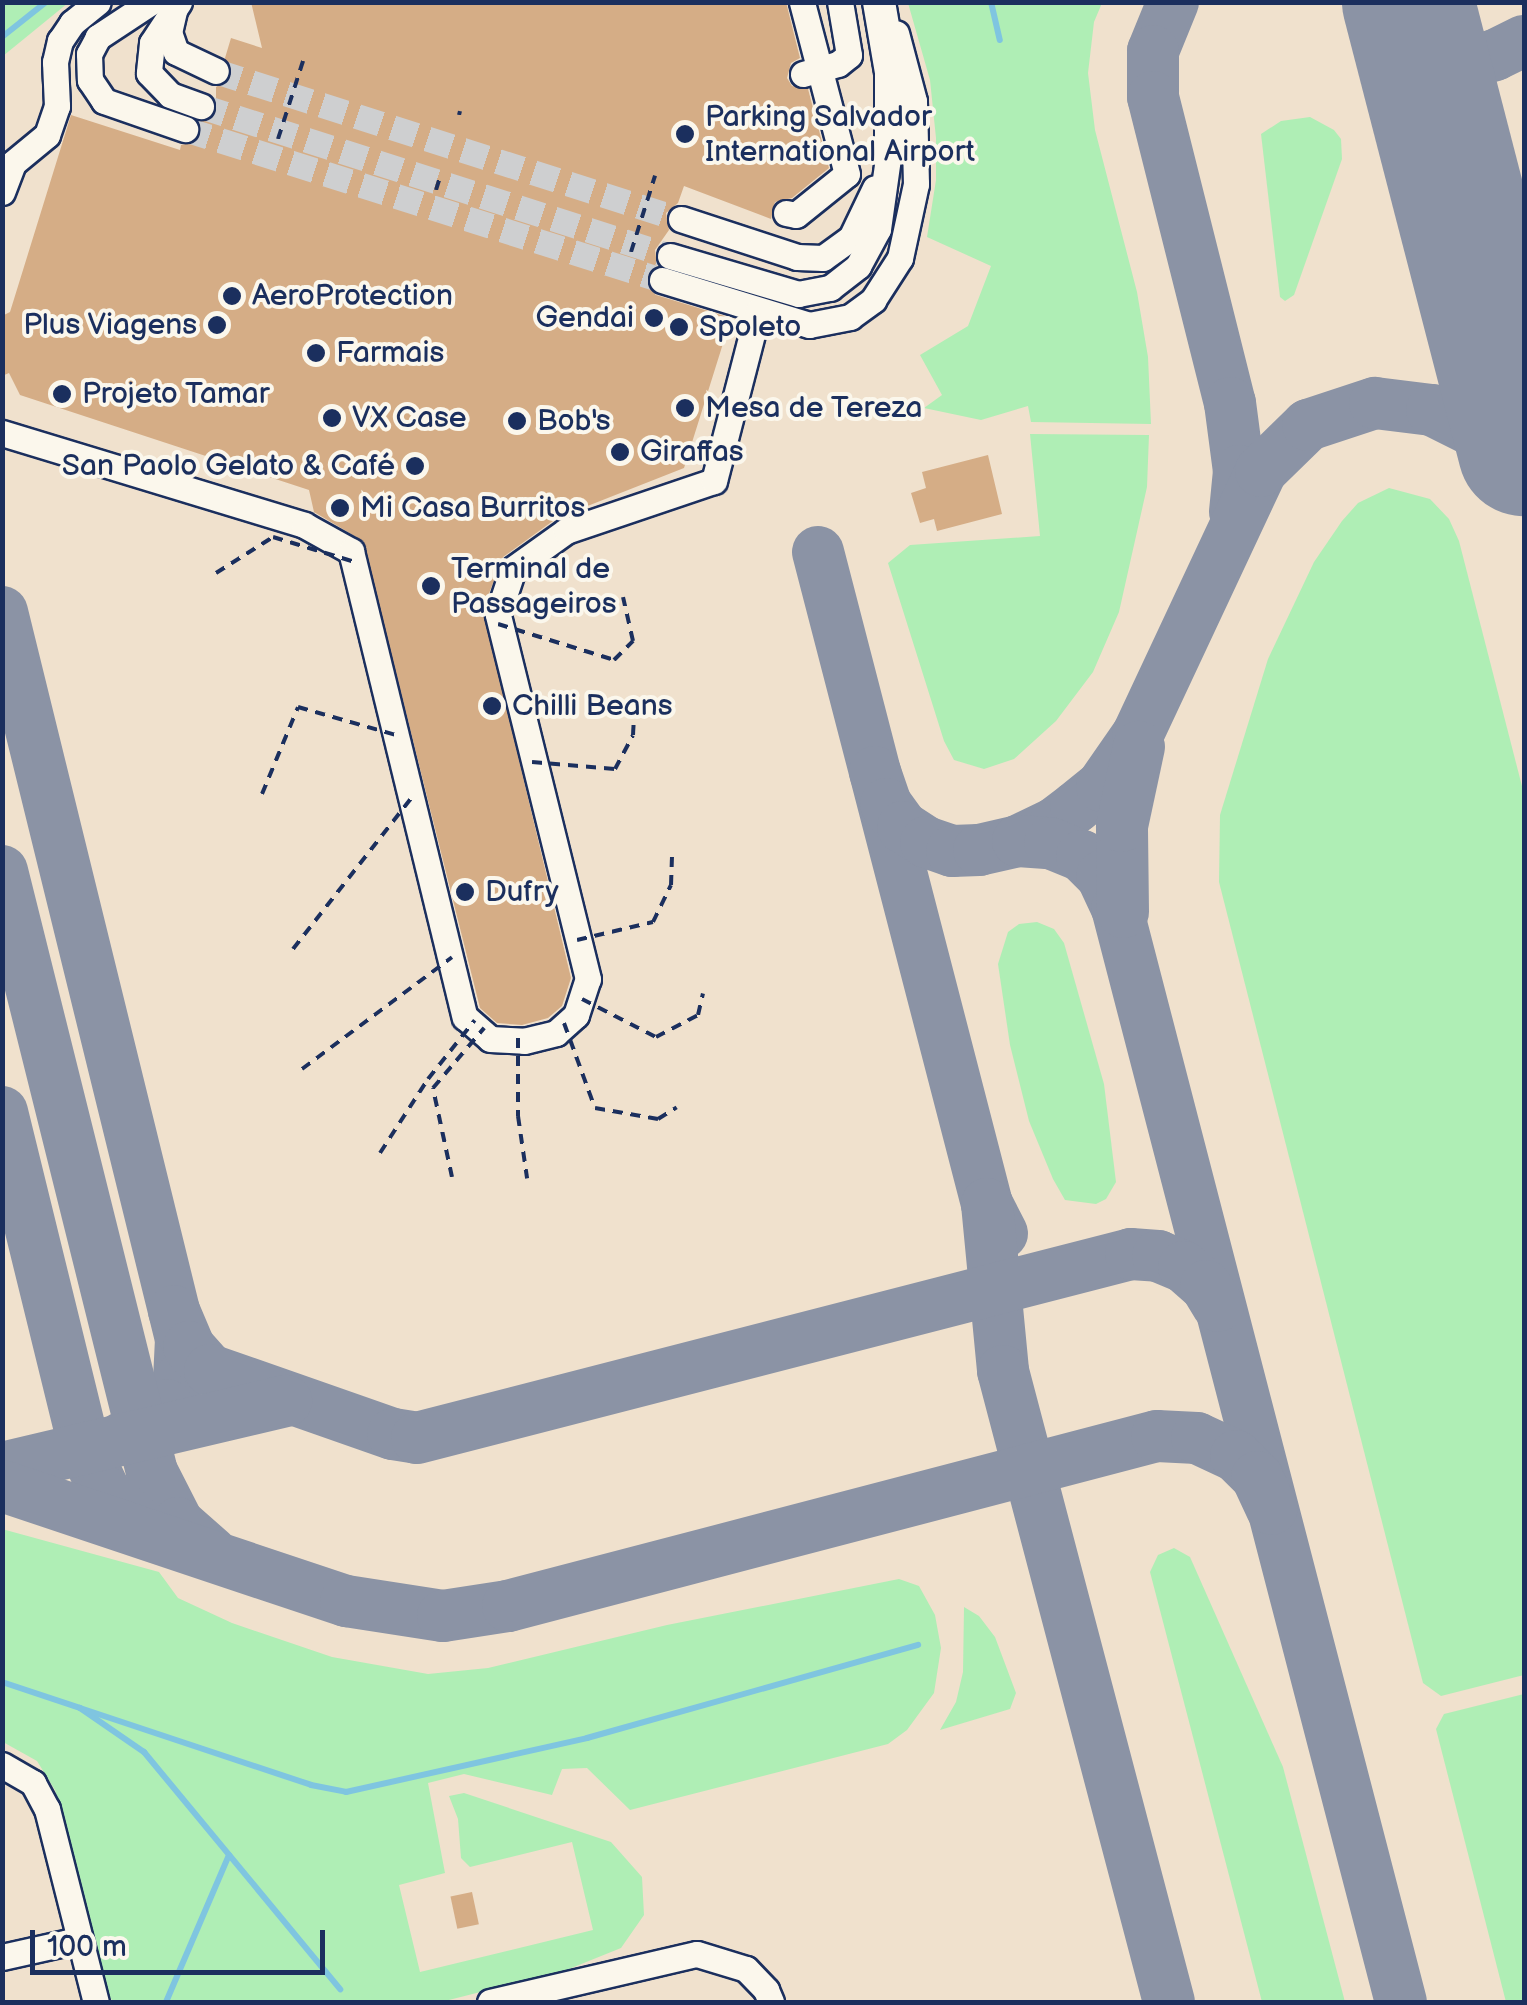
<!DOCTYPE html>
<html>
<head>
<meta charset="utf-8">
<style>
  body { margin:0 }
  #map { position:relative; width:1527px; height:2005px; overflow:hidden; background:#fbf7ec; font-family:"Balsamiq Sans",sans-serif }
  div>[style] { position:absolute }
  .built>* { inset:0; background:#f0e1cd; transform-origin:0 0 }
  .green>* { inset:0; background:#afeeb5 }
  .stream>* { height:6px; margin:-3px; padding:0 3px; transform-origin:3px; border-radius:3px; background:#7fc5e0 }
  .taxiway>* { height:52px; margin:-26px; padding:0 26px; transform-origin:26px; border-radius:26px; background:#8b93a5 }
  .runway>* { height:132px; margin:-66px; padding:0 66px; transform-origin:66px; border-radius:66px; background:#8b93a5 }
  .building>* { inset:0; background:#d5ad86; transform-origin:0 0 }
  .minor-tunnel>* { height:25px; margin-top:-12.5px; transform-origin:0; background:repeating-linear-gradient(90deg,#cecfd0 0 25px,transparent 0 37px) }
  .path>* { height:4px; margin-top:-2px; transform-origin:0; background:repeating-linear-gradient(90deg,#1b2f5e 0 10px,transparent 0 18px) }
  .roads { filter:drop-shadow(2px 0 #1b2f5e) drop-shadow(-2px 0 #1b2f5e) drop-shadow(0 2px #1b2f5e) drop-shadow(0 -2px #1b2f5e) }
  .minor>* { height:25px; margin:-12.5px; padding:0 12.5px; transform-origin:12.5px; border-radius:12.5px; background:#fbf7ec }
  .major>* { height:32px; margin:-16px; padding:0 16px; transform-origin:16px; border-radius:16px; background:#fbf7ec }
  .path-bridge>* { height:4px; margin-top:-2px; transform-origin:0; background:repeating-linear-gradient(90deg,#1b2f5e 0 10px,transparent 0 18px) }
  .dots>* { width:28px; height:28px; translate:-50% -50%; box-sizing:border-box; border:5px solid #fbf7ec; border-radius:50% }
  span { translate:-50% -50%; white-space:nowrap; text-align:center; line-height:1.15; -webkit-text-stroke:8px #fbf7ec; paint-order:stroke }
  .poi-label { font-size:30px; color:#1b2f5e }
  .left { translate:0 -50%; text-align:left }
  .right { translate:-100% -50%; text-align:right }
  .frame { position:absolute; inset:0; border:5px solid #1b2f5e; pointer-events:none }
  .scale { position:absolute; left:30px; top:1930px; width:295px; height:45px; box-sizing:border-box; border:5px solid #1b2f5e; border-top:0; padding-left:12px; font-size:30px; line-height:35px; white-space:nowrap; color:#1b2f5e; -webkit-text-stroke:8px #fbf7ec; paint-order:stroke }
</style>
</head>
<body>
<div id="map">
  <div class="built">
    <i style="left:3px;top:3px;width:1521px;height:1999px"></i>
  </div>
  <div class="green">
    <i style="clip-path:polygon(3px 2px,68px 2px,68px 3px,3px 56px)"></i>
    <i style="clip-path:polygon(908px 3px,1102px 3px,1094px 22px,1088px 73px,1095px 130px,1137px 292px,1148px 357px,1151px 424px,1031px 422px,1028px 406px,981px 420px,924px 408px,942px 395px,920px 355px,968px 326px,991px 266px,927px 237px,936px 180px,936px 138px,930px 80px)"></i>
    <i style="clip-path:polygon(1310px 117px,1334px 130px,1341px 139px,1342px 159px,1294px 295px,1285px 301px,1280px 297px,1261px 134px,1281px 121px)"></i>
    <i style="clip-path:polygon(1030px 434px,1149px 435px,1147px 487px,1119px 612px,1093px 672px,1056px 721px,1014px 759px,984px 769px,954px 760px,944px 741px,888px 563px,910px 545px,1040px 536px)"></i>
    <i style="clip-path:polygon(1389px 488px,1430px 499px,1449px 519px,1459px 541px,1524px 794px,1524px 1675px,1441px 1696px,1423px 1683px,1219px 882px,1220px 815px,1268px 659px,1314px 562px,1342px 521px,1358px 503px)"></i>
    <i style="clip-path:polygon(1037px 922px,1054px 929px,1064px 943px,1104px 1084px,1116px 1182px,1106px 1199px,1096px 1204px,1065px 1200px,1053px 1179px,1029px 1121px,1010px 1045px,998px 964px,1008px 932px,1019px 924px)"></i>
    <i style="clip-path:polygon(2px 1529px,159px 1572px,178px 1598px,232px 1623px,332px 1657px,428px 1674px,488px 1668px,667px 1625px,899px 1579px,919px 1586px,935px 1615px,941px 1648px,934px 1693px,907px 1730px,888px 1744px,630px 1810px,587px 1768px,562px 1769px,552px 1795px,464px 1774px,428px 1783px,445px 1873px,399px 1885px,420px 1972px,593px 1930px,572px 1842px,470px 1867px,461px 1858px,458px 1819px,449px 1796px,464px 1793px,611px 1842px,642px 1877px,644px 1915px,621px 1948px,564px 1971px,441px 2002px,114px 2002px,108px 1996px,55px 1790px,37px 1761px,3px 1742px)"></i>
    <i style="clip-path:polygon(1174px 1548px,1190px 1557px,1283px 1767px,1345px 2002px,1262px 2002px,1150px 1572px,1158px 1555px)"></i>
    <i style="clip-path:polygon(964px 1607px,979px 1616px,995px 1637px,1016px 1693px,1010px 1709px,940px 1730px,956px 1702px,963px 1672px)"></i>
    <i style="clip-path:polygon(1524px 1694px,1524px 2002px,1506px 2002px,1436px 1729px,1444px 1714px)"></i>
  </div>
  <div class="stream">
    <i style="left:991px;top:2px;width:39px;rotate:77deg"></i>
    <i style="left:2px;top:37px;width:56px;rotate:-38.5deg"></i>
    <i style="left:2px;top:1682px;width:82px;rotate:18.4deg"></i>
    <i style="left:80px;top:1708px;width:78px;rotate:34.5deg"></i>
    <i style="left:144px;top:1752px;width:308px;rotate:50.4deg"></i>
    <i style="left:80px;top:1708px;width:243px;rotate:18.4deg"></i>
    <i style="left:311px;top:1785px;width:36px;rotate:11deg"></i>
    <i style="left:346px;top:1792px;width:247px;rotate:-12.6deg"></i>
    <i style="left:587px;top:1738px;width:344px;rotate:-15.7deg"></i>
    <i style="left:166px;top:2002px;width:160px;rotate:-66.8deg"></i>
  </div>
  <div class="taxiway">
    <i style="left:1173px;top:2px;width:53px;rotate:112.2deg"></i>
    <i style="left:1153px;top:51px;width:46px;rotate:90deg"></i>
    <i style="left:1153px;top:97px;width:316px;rotate:75.9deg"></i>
    <i style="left:1230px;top:403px;width:69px;rotate:82.5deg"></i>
    <i style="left:1239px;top:471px;width:41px;rotate:95.6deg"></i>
    <i style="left:1406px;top:2px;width:22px;rotate:68deg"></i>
    <i style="left:1427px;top:75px;width:71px;rotate:-16.4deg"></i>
    <i style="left:1495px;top:55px;width:32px;rotate:-26deg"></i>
    <i style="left:818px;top:552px;width:674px;rotate:75.47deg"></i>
    <i style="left:987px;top:1204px;width:33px;rotate:63deg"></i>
    <i style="left:2px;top:612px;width:749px;rotate:76.17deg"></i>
    <i style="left:181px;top:1339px;width:41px;rotate:92.8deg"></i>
    <i style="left:179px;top:1380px;width:28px;rotate:116deg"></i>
    <i style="left:167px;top:1405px;width:28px;rotate:135deg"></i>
    <i style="left:147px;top:1425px;width:29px;rotate:153deg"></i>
    <i style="left:875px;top:772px;width:34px;rotate:71deg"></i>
    <i style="left:886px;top:804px;width:29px;rotate:54deg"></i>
    <i style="left:903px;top:827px;width:27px;rotate:33deg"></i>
    <i style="left:926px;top:842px;width:28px;rotate:19deg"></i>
    <i style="left:952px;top:851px;width:27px;rotate:-2deg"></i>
    <i style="left:979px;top:850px;width:40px;rotate:-13deg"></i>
    <i style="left:1018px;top:841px;width:41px;rotate:-25.9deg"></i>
    <i style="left:1055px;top:823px;width:26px;rotate:-37deg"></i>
    <i style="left:1076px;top:807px;width:33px;rotate:-39deg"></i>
    <i style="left:1102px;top:786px;width:63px;rotate:-55.3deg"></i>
    <i style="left:1138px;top:734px;width:290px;rotate:-64.9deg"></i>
    <i style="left:1261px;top:471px;width:66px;rotate:-44.4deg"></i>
    <i style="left:1308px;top:425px;width:71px;rotate:-18.2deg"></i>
    <i style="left:1375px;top:403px;width:57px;rotate:7deg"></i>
    <i style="left:1432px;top:410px;width:56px;rotate:26.6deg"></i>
    <i style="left:1482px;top:435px;width:63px;rotate:48.2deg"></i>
    <i style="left:1018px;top:841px;width:32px;rotate:4deg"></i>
    <i style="left:1050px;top:843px;width:35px;rotate:22deg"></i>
    <i style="left:1082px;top:856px;width:28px;rotate:45deg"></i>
    <i style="left:1102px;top:876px;width:35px;rotate:65deg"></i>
    <i style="left:1117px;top:908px;width:1130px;rotate:75.45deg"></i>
    <i style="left:2px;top:871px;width:619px;rotate:75.99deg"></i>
    <i style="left:152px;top:1472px;width:57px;rotate:63deg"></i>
    <i style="left:178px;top:1523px;width:45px;rotate:41.4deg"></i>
    <i style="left:1123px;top:912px;width:86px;rotate:-90.7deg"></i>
    <i style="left:1122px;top:826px;width:81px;rotate:-77.9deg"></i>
    <i style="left:2px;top:1112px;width:348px;rotate:76.2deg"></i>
    <i style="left:85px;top:1450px;width:47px;rotate:64.5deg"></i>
    <i style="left:105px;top:1492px;width:54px;rotate:42.8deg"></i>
    <i style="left:987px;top:1204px;width:168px;rotate:84.5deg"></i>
    <i style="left:1003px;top:1371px;width:652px;rotate:75.26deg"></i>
    <i style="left:174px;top:1311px;width:39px;rotate:67deg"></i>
    <i style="left:189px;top:1347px;width:31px;rotate:48deg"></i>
    <i style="left:210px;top:1370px;width:194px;rotate:19.3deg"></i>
    <i style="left:393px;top:1434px;width:24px;rotate:9deg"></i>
    <i style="left:417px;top:1438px;width:737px;rotate:-14.45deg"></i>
    <i style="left:1131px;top:1254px;width:27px;rotate:4deg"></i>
    <i style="left:1158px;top:1256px;width:28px;rotate:23deg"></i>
    <i style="left:1184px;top:1267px;width:29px;rotate:41deg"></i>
    <i style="left:1206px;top:1286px;width:23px;rotate:59deg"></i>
    <i style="left:2px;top:1468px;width:292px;rotate:-13.3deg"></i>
    <i style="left:2px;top:1486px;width:363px;rotate:18.5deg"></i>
    <i style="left:346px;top:1601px;width:98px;rotate:8.8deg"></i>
    <i style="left:443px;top:1616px;width:66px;rotate:-8.7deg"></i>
    <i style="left:508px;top:1606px;width:671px;rotate:-14.68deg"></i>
    <i style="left:1157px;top:1436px;width:40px;rotate:2.9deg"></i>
    <i style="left:1197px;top:1438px;width:43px;rotate:24.8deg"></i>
    <i style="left:1236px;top:1456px;width:30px;rotate:45deg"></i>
    <i style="left:1257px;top:1477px;width:35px;rotate:65deg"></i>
  </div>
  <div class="runway">
    <i style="left:1408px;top:2px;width:463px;rotate:75.5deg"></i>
  </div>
  <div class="building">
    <i style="clip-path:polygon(251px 2px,786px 2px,800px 58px,791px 63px,787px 78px,792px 86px,808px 89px,829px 168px,792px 198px,775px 202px,771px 219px,684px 186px,678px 203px,666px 213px,669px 230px,655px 250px,657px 265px,646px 276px,646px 285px,656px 295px,731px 318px,684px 468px,557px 518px,503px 557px,483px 609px,571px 978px,562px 1006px,548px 1018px,522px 1025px,497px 1023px,480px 1008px,363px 541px,314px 512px,309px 490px,20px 395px,9px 373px,2px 376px,2px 316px,10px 312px,71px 115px,180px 150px,181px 145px,195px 142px,201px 133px,199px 122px,216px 112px,216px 87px,231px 77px,225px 58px,231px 38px,262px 48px)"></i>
    <i style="clip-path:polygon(988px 455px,1002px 514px,937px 531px,934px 519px,920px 523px,911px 493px,926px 488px,922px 472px)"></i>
    <i style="left:472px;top:1892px;width:33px;height:22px;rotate:78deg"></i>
  </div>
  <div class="minor-tunnel">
    <i style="left:216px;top:71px;width:488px;rotate:17.7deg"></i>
    <i style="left:201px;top:106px;width:492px;rotate:17.7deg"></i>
    <i style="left:185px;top:129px;width:500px;rotate:17.57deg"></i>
  </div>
  <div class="path">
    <i style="left:459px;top:115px;width:4px;rotate:-76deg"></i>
    <i style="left:278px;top:139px;width:82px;rotate:-72.2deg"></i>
    <i style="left:436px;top:190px;width:14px;rotate:-73deg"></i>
    <i style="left:631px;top:252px;width:80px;rotate:-72.5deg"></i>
  </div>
  <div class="roads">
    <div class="minor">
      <i style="left:151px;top:2px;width:64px;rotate:146.6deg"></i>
      <i style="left:98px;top:37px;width:19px;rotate:118deg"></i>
      <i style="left:89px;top:54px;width:26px;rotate:88deg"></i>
      <i style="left:90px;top:80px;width:25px;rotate:56deg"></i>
      <i style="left:104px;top:101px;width:86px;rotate:19.1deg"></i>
      <i style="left:179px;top:2px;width:49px;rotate:123.4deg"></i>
      <i style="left:152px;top:43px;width:30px;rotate:96deg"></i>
      <i style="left:149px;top:73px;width:30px;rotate:46deg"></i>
      <i style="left:170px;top:95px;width:33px;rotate:20deg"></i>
      <i style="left:174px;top:11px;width:22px;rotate:103deg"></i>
      <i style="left:169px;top:32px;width:21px;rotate:71deg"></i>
      <i style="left:176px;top:52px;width:44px;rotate:25.4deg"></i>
      <i style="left:803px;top:74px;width:36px;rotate:-16deg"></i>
      <i style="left:838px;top:64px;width:14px;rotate:-39deg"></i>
      <i style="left:849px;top:55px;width:54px;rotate:-99.6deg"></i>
      <i style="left:2px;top:192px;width:31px;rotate:-69deg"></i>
      <i style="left:13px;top:163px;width:44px;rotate:-39.5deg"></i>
      <i style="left:47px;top:135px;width:31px;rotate:-71deg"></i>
      <i style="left:57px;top:106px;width:44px;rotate:-92.6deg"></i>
      <i style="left:55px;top:62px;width:22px;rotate:-77deg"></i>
      <i style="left:60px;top:41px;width:22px;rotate:-56deg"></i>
      <i style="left:72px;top:23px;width:33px;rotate:-39deg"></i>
      <i style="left:786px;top:213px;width:10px;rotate:11deg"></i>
      <i style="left:796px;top:215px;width:65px;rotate:-38.8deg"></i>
      <i style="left:847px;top:174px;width:178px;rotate:-104.7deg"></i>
      <i style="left:681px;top:219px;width:122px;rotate:18.1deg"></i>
      <i style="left:797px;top:257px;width:26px;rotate:2deg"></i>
      <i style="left:823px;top:258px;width:34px;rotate:-36deg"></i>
      <i style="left:851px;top:238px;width:55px;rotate:-64.4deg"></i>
      <i style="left:670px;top:256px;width:134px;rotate:16.5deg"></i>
      <i style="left:798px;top:294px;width:33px;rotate:-11deg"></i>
      <i style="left:830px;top:288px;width:36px;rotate:-38deg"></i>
      <i style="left:858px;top:266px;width:42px;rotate:-61.6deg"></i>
      <i style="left:878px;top:229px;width:94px;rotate:-82deg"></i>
      <i style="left:662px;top:280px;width:154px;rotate:17deg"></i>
      <i style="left:809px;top:325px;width:42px;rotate:-11deg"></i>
      <i style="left:850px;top:317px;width:29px;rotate:-36deg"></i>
      <i style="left:873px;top:300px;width:50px;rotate:-57.3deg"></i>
      <i style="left:900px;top:258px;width:76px;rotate:-77.8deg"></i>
      <i style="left:916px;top:184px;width:83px;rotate:-91.4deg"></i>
      <i style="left:914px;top:101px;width:70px;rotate:-104.8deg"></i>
      <i style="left:2px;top:433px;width:316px;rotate:16.9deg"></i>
      <i style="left:304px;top:525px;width:54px;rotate:29deg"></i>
      <i style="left:351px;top:551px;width:480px;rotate:76.3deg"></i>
      <i style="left:465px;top:1017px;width:33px;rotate:41deg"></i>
      <i style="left:490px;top:1039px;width:34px;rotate:3deg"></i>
      <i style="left:524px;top:1041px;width:33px;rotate:-14deg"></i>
      <i style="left:556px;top:1033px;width:27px;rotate:-42deg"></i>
      <i style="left:576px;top:1015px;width:38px;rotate:-72deg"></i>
      <i style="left:588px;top:979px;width:376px;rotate:-103.9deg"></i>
      <i style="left:498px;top:614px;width:47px;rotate:-71.6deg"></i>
      <i style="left:513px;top:569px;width:65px;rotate:-35.6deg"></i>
      <i style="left:566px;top:531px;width:156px;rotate:-18.7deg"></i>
      <i style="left:714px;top:481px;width:176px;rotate:-75.5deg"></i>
      <i style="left:2px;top:1765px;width:36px;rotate:30deg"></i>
      <i style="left:33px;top:1783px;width:30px;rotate:62deg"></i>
      <i style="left:47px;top:1809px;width:199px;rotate:75.8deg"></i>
      <i style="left:2px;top:1957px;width:78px;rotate:-12.6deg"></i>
      <i style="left:490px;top:2002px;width:212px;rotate:-13.1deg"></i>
      <i style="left:697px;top:1954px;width:51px;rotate:17deg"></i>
      <i style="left:746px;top:1969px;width:29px;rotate:46deg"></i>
      <i style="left:766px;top:1990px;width:13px;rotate:67deg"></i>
    </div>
    <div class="major">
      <i style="left:879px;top:2px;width:71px;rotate:80.3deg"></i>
      <i style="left:891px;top:72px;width:64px;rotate:90deg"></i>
    </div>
  </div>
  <div class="path-bridge">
    <i style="left:216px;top:573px;width:67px;rotate:-32.3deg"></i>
    <i style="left:273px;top:537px;width:89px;rotate:17deg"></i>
    <i style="left:498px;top:624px;width:121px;rotate:17.2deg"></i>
    <i style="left:614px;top:660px;width:27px;rotate:-45deg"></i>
    <i style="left:633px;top:641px;width:45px;rotate:-102.8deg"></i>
    <i style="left:532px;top:762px;width:83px;rotate:4.8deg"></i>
    <i style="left:615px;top:769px;width:38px;rotate:-62deg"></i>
    <i style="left:633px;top:735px;width:20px;rotate:-87deg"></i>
    <i style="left:262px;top:794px;width:94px;rotate:-67.5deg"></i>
    <i style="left:298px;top:707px;width:105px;rotate:16deg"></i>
    <i style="left:577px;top:940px;width:78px;rotate:-13.3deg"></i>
    <i style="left:653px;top:922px;width:41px;rotate:-64.1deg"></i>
    <i style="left:671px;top:885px;width:30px;rotate:-88deg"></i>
    <i style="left:293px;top:949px;width:194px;rotate:-51.9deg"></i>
    <i style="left:582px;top:999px;width:83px;rotate:27.2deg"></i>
    <i style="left:656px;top:1037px;width:47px;rotate:-27.6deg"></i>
    <i style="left:698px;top:1015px;width:22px;rotate:-77deg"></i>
    <i style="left:564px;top:1023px;width:90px;rotate:70deg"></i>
    <i style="left:595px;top:1108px;width:64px;rotate:9.9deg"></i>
    <i style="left:658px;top:1119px;width:22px;rotate:-32deg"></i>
    <i style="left:518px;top:1038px;width:78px;rotate:90deg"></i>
    <i style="left:518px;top:1116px;width:63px;rotate:81.7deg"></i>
    <i style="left:302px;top:1069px;width:187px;rotate:-36.7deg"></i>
    <i style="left:380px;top:1153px;width:88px;rotate:-57deg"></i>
    <i style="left:428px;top:1079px;width:75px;rotate:-51.5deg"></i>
    <i style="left:452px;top:1177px;width:91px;rotate:-102.1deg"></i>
    <i style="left:433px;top:1088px;width:79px;rotate:-49.6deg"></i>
  </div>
  <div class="dots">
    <i style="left:685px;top:134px;background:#1b2f5e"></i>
    <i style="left:232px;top:296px;background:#1b2f5e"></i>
    <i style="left:654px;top:318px;background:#1b2f5e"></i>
    <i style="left:217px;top:325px;background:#1b2f5e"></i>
    <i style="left:679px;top:327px;background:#1b2f5e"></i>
    <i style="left:316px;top:353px;background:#1b2f5e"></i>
    <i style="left:62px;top:394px;background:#1b2f5e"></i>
    <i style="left:685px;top:408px;background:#1b2f5e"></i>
    <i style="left:332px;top:418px;background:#1b2f5e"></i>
    <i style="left:517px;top:421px;background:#1b2f5e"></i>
    <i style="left:620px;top:452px;background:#1b2f5e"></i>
    <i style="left:415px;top:466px;background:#1b2f5e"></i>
    <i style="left:340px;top:508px;background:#1b2f5e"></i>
    <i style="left:431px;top:586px;background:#1b2f5e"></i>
    <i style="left:492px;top:706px;background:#1b2f5e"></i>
    <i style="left:465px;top:892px;background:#1b2f5e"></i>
  </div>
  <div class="poi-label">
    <span class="left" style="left:705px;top:134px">Parking Salvador<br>International Airport</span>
    <span class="left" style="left:252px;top:296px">AeroProtection</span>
    <span class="right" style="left:634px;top:318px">Gendai</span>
    <span class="right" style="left:197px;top:325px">Plus Viagens</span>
    <span class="left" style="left:699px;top:327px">Spoleto</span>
    <span class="left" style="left:336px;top:353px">Farmais</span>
    <span class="left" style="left:82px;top:394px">Projeto Tamar</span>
    <span class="left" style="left:705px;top:408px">Mesa de Tereza</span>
    <span class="left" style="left:352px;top:418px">VX Case</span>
    <span class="left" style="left:537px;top:421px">Bob's</span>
    <span class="left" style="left:640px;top:452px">Giraffas</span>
    <span class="right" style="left:395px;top:466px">San Paolo Gelato &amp; Café</span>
    <span class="left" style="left:360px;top:508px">Mi Casa Burritos</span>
    <span class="left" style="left:451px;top:586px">Terminal de<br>Passageiros</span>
    <span class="left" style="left:512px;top:706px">Chilli Beans</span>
    <span class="left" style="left:485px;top:892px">Dufry</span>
  </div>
  <div class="frame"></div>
  <div class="scale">100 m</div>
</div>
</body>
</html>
